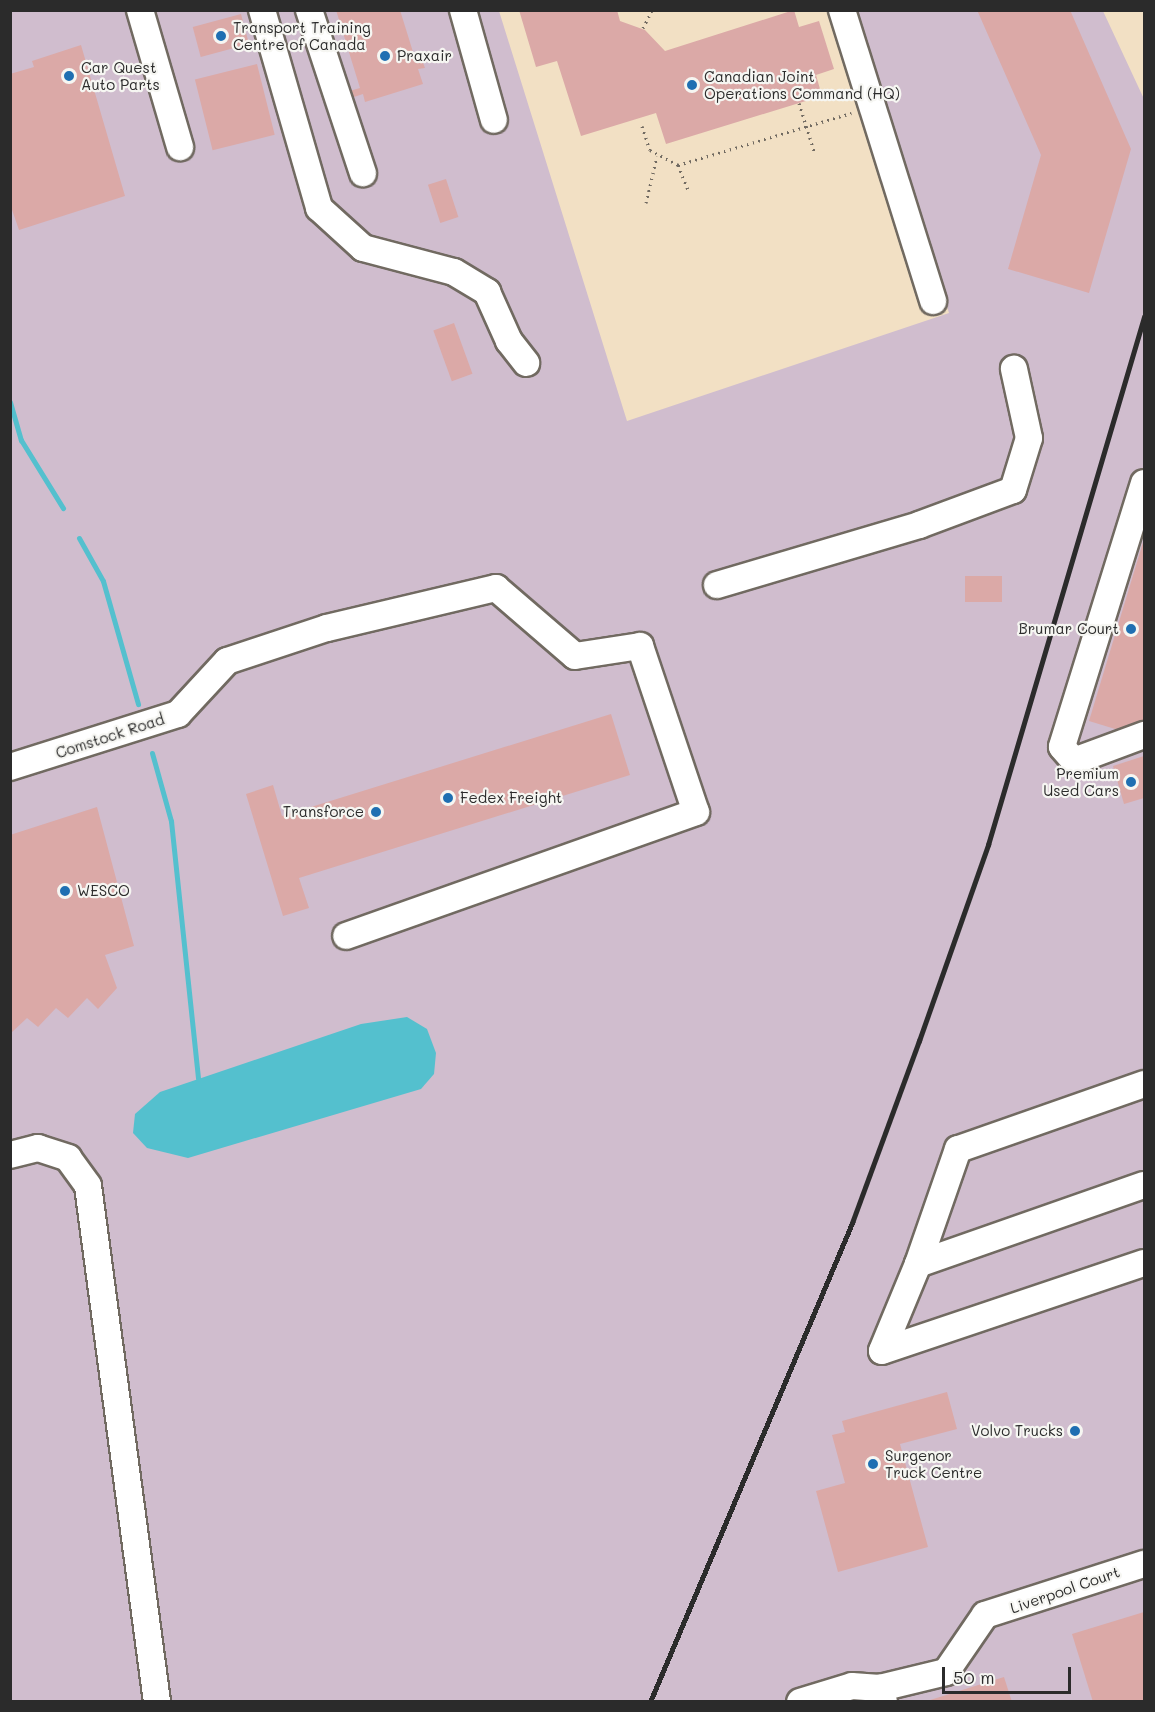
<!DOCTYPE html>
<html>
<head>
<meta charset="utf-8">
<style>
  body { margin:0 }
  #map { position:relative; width:1155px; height:1712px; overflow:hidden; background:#f2e0c4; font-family:Mali,sans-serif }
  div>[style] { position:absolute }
  .industrial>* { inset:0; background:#d0bdce }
  .water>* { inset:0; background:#54c0ce }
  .stream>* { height:5px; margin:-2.5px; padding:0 2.5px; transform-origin:2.5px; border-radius:2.5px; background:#54c0ce }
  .building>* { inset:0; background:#dba9a7; transform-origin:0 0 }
  .path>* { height:3px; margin-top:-1.5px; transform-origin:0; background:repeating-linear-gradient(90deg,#716a61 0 1.5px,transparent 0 6px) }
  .roads { filter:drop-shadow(2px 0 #716a61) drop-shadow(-2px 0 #716a61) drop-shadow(0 2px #716a61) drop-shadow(0 -2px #716a61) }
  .minor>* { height:26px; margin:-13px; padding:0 13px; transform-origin:13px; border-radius:13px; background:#fff }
  .rail>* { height:4.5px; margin:-2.25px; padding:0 2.25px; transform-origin:2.25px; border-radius:2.25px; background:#2b2b2b }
  .dots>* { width:16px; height:16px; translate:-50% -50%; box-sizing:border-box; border:3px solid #f6f6f2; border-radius:50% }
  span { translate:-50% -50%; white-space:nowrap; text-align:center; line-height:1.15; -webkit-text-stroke:4.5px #f6f6f2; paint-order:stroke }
  .poi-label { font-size:15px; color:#2b2b2b }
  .left { translate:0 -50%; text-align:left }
  .right { translate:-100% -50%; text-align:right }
  .street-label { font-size:15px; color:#2b2b2b }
  .frame { position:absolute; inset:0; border:12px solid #2b2b2b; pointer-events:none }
  .scale { position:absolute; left:942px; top:1667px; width:129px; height:27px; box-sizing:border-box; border:3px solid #2b2b2b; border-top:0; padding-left:8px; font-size:18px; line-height:21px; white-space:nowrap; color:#2b2b2b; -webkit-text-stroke:4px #f6f6f2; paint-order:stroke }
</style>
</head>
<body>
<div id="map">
  <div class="industrial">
    <i style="clip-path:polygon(11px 11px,499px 11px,627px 421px,949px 313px,856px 11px,1103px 11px,1144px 99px,1144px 1701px,11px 1702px)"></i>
  </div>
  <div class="water">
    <i style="clip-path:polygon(407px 1017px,427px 1029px,436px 1053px,434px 1074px,421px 1089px,188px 1158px,147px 1148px,133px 1133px,135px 1114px,160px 1092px,361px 1024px)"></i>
  </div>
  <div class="stream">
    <i style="left:10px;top:402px;width:40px;rotate:74deg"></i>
    <i style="left:21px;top:440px;width:80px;rotate:58.3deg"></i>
    <i style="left:79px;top:538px;width:49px;rotate:60.8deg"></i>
    <i style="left:103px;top:581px;width:128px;rotate:74.1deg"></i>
    <i style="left:152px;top:753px;width:71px;rotate:74.4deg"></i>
    <i style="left:171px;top:821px;width:259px;rotate:84deg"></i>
  </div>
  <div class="building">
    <i style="clip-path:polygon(336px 10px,400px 10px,413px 52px,422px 60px,425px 68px,418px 69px,423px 84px,365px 102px,363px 94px,348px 99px,346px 92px,360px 88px)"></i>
    <i style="clip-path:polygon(519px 10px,617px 10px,620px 21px,645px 30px,665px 51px,794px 10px,799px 27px,819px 21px,834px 69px,816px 75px,822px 96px,666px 144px,656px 113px,581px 136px,557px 61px,536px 67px)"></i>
    <i style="clip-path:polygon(977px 10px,1070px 10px,1131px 149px,1089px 293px,1008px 269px,1041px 155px)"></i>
    <i style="left:241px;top:14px;width:31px;height:50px;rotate:75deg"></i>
    <i style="clip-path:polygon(81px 45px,125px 196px,19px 230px,10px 204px,10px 74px,34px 67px,32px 61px)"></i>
    <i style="left:257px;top:64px;width:73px;height:64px;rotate:76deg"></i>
    <i style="left:446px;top:179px;width:40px;height:19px;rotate:72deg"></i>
    <i style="left:454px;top:323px;width:54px;height:22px;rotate:70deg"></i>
    <i style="clip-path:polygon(1144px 539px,1144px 725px,1125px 732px,1089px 721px)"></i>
    <i style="left:965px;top:576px;width:37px;height:26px"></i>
    <i style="clip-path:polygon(611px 714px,630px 775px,299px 878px,309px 908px,283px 916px,246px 794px,273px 785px,282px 816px)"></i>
    <i style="clip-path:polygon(1144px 756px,1144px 798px,1124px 804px,1113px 766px)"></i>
    <i style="clip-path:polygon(97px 807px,134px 946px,105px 955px,117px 988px,98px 1009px,87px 998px,68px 1018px,56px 1008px,38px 1027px,27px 1018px,10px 1034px,10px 835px)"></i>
    <i style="clip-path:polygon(947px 1392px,957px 1429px,900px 1444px,928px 1547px,838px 1572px,816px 1491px,845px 1483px,832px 1435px,845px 1432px,842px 1421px)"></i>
    <i style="clip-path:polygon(1144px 1612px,1144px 1702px,1093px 1702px,1072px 1634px)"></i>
    <i style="clip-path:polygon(1004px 1677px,1012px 1702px,927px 1702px,927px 1701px)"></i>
  </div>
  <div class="path">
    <i style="left:643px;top:28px;width:20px;rotate:-63deg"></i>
    <i style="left:799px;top:103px;width:50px;rotate:72.6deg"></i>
    <i style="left:642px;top:126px;width:25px;rotate:72deg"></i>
    <i style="left:650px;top:150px;width:32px;rotate:28deg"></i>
    <i style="left:678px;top:165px;width:27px;rotate:68deg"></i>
    <i style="left:678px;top:165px;width:181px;rotate:-16.7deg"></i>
    <i style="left:646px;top:203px;width:48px;rotate:-76.8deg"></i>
  </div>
  <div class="roads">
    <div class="minor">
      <i style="left:140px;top:10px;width:143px;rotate:73.7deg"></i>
      <i style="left:262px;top:10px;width:206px;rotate:73.9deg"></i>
      <i style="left:319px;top:208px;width:59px;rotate:42.3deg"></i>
      <i style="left:363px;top:248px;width:94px;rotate:14.8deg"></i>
      <i style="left:454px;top:272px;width:39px;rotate:31deg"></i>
      <i style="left:487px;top:292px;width:54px;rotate:65.8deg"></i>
      <i style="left:509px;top:341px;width:28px;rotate:52deg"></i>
      <i style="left:309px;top:10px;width:172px;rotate:71.7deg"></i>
      <i style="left:463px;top:10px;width:114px;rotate:74.3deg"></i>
      <i style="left:842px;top:10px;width:305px;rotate:72.6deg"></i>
      <i style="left:1144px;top:483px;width:276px;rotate:107.3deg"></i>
      <i style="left:1062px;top:747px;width:18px;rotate:49deg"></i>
      <i style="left:1074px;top:761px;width:75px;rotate:-20.4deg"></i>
      <i style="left:717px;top:585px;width:211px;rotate:-16.5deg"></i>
      <i style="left:919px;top:525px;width:100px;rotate:-20.4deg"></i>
      <i style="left:1013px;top:490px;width:54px;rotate:-72.9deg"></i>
      <i style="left:1029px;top:438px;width:71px;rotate:-102.3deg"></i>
      <i style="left:10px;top:767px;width:176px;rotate:-17.5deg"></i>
      <i style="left:178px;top:714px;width:72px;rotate:-47.2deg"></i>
      <i style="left:227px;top:661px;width:105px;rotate:-18.3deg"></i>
      <i style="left:327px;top:628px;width:174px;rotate:-13.3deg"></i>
      <i style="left:496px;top:588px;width:104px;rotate:40.7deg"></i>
      <i style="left:575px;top:656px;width:66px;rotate:-8.7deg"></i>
      <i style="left:640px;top:646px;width:175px;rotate:71.4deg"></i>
      <i style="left:696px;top:812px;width:371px;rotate:160.5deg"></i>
      <i style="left:1144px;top:1084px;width:197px;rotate:160.7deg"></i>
      <i style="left:958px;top:1149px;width:122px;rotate:109.2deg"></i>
      <i style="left:918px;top:1264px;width:239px;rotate:-19.3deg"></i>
      <i style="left:10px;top:1155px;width:29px;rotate:-14deg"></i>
      <i style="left:38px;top:1148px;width:32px;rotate:18deg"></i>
      <i style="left:68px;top:1158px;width:34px;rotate:54deg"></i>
      <i style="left:88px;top:1186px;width:521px;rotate:82.38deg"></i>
      <i style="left:918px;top:1264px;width:94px;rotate:112.5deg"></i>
      <i style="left:882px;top:1351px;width:276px;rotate:-18.6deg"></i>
      <i style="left:800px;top:1702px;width:54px;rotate:-17.1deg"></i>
      <i style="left:852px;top:1686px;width:28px;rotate:4deg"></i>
      <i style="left:884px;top:1702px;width:15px;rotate:-106deg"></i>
      <i style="left:880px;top:1688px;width:68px;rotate:-13.6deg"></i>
      <i style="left:946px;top:1672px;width:69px;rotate:-55.6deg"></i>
      <i style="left:985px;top:1615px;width:167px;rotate:-17.8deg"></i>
    </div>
  </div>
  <div class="rail">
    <i style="left:650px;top:1702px;width:520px;rotate:-67.13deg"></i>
    <i style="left:852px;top:1223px;width:194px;rotate:-69.8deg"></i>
    <i style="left:919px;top:1041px;width:208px;rotate:-70.6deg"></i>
    <i style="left:988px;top:845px;width:551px;rotate:-73.54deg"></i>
  </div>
  <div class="dots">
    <i style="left:221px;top:36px;background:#1f6fb2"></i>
    <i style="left:385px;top:56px;background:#1f6fb2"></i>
    <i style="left:69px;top:76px;background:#1f6fb2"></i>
    <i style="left:692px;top:85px;background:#1f6fb2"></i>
    <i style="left:1131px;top:629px;background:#1f6fb2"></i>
    <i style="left:1131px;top:782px;background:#1f6fb2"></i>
    <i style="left:448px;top:798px;background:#1f6fb2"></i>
    <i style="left:376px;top:812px;background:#1f6fb2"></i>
    <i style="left:65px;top:891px;background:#1f6fb2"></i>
    <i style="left:1075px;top:1431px;background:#1f6fb2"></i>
    <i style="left:873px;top:1464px;background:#1f6fb2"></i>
  </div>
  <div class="poi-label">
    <span class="left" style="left:233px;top:36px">Transport Training<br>Centre of Canada</span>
    <span class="left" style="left:397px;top:56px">Praxair</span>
    <span class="left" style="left:81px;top:76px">Car Quest<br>Auto Parts</span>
    <span class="left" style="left:704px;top:85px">Canadian Joint<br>Operations Command (HQ)</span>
    <span class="right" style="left:1119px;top:629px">Brumar Court</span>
    <span class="right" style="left:1119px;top:782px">Premium<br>Used Cars</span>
    <span class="left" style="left:460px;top:798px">Fedex Freight</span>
    <span class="right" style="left:364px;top:812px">Transforce</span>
    <span class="left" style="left:77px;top:891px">WESCO</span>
    <span class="right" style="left:1063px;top:1431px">Volvo Trucks</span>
    <span class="left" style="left:885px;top:1464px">Surgenor<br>Truck Centre</span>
  </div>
  <div class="street-label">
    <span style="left:110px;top:736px;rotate:-18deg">Comstock Road</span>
    <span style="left:1065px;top:1590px;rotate:-19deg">Liverpool Court</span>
  </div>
  <div class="frame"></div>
  <div class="scale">50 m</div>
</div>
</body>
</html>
